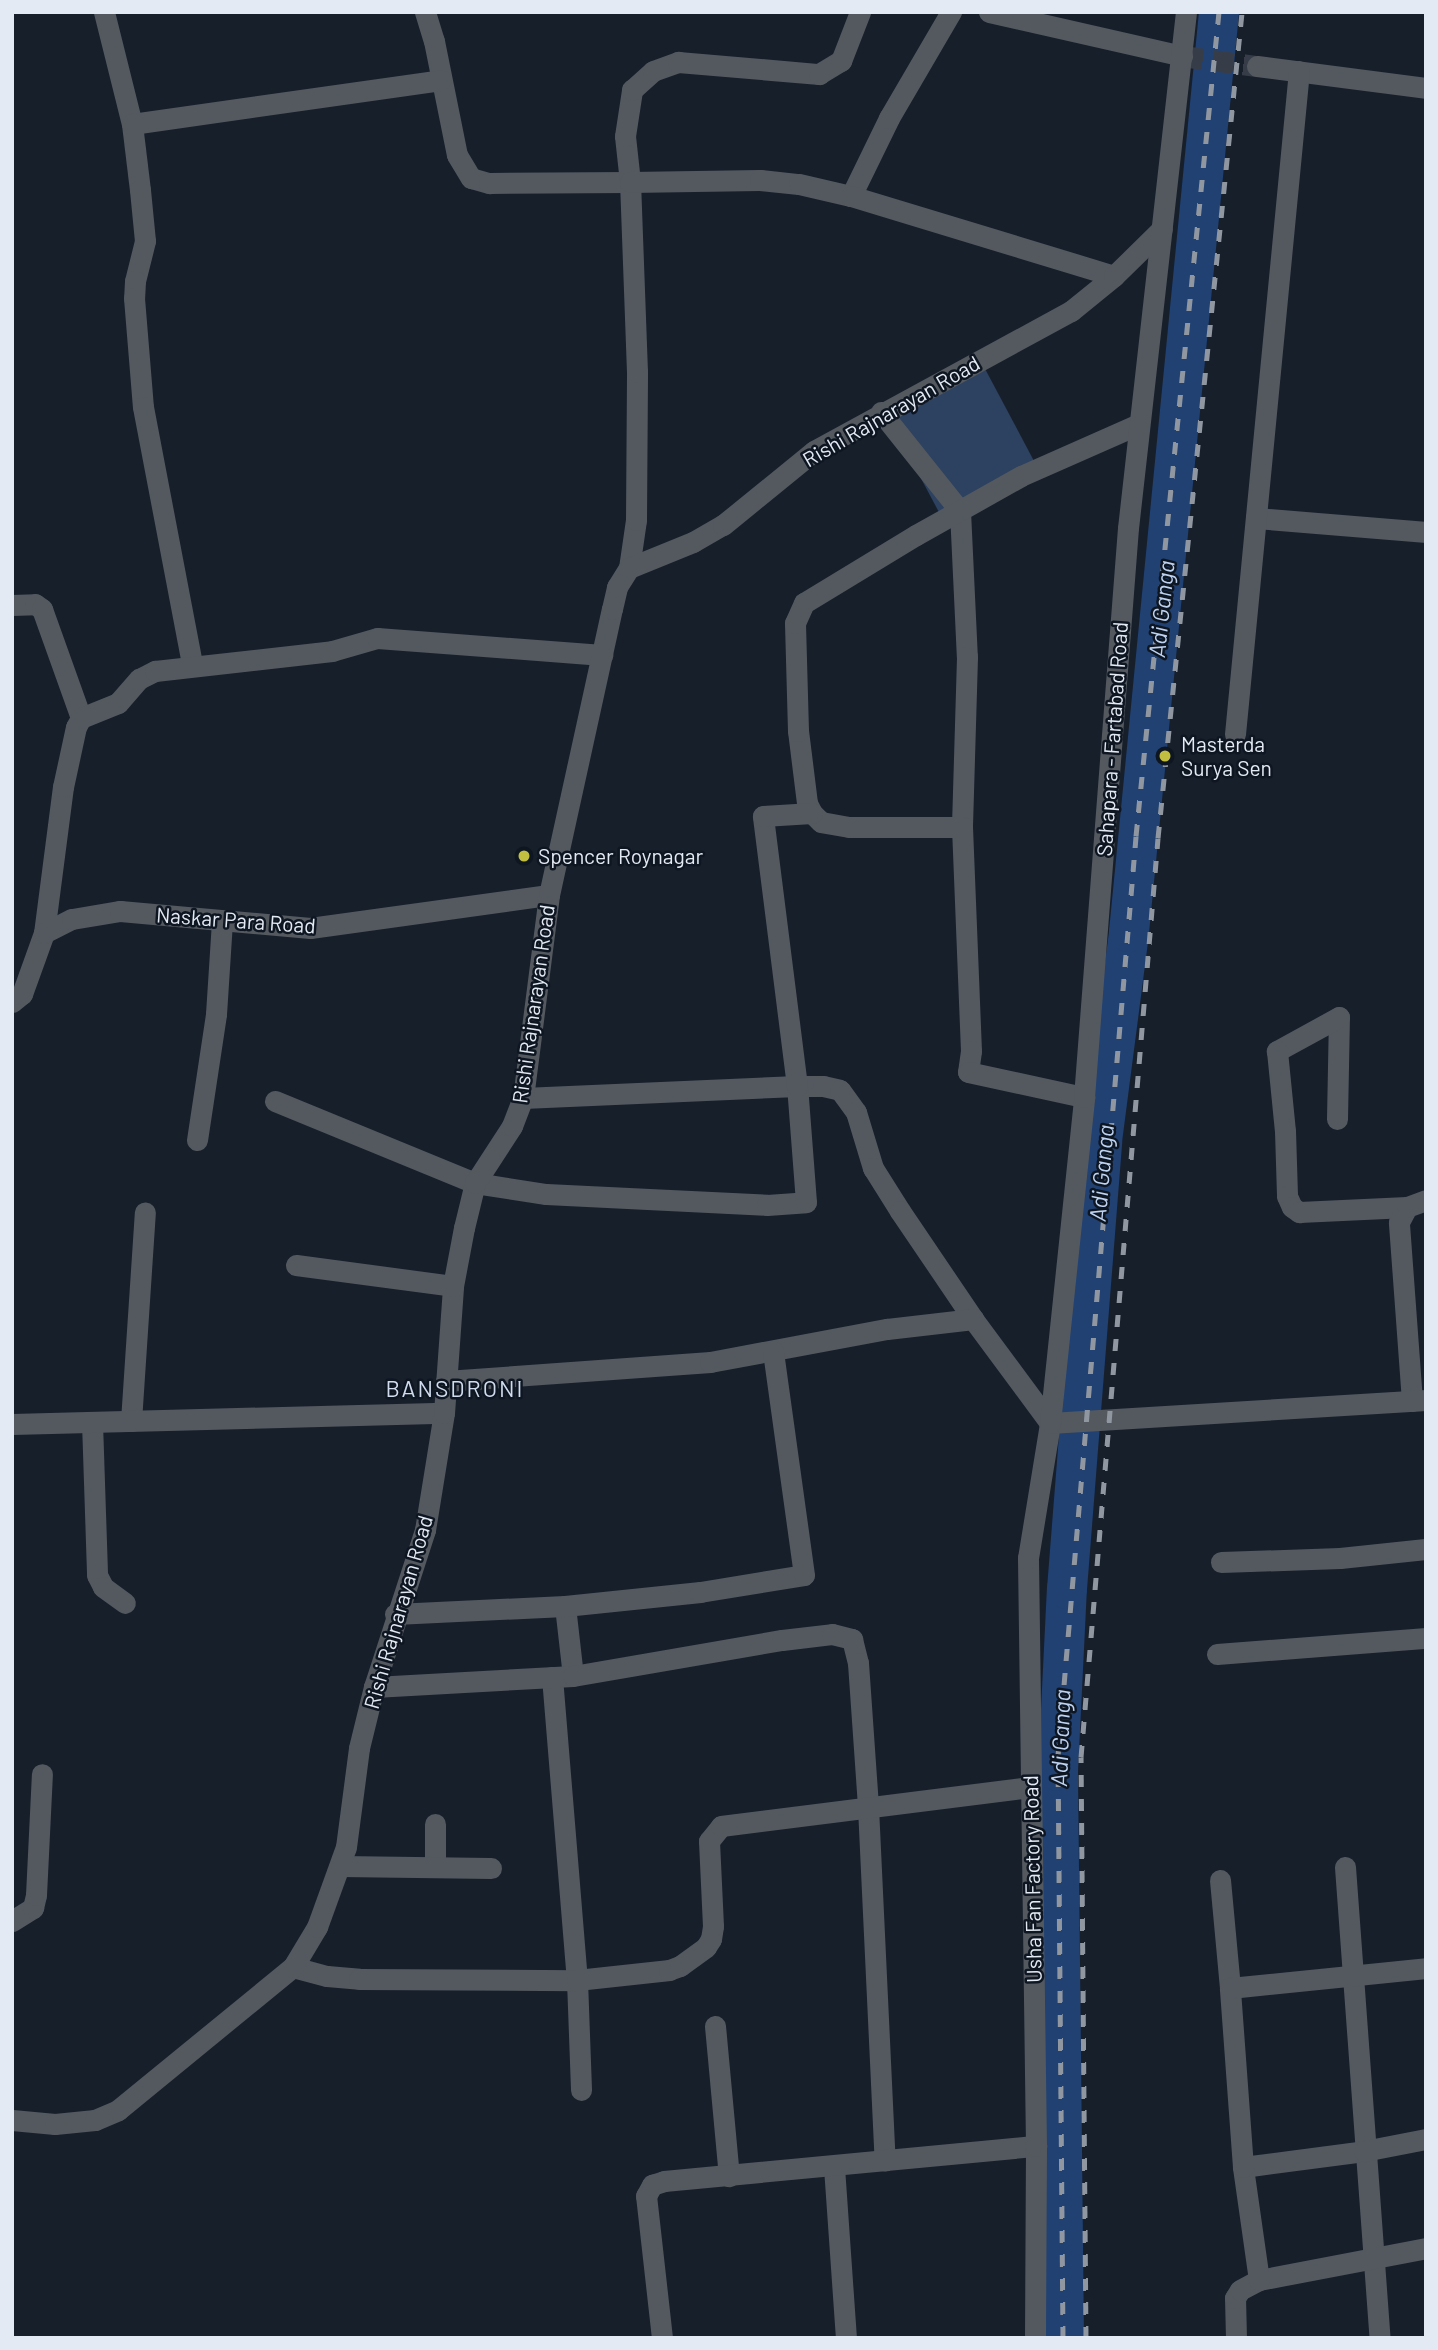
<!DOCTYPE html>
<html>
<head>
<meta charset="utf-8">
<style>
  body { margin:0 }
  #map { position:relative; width:1438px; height:2350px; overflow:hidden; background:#171f2b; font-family:Barlow,sans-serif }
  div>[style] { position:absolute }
  .green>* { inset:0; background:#2d4160; transform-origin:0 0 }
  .river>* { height:40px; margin:-20px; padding:0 20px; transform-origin:20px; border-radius:20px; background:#204172 }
  .minor-tunnel>* { height:21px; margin-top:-10.5px; transform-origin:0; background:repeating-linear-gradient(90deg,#363d49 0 21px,transparent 0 31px) }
  .minor>* { height:21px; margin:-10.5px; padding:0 10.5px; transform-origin:10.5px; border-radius:10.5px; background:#54595f }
  .rail>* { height:5px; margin-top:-2.5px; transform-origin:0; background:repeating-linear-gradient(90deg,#9097a1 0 12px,transparent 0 24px) }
  .dots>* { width:19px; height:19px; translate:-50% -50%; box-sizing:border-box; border:4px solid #0e1622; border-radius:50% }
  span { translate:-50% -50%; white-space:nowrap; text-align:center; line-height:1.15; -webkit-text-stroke:5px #0e1622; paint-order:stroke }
  .street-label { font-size:21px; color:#e4eaf3 }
  .poi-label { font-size:21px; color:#e4eaf3 }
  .left { translate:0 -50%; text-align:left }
  .water-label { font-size:23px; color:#bed3f2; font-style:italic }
  .neighbourhood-label { font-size:23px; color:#d0dced; letter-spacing:2px }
  .frame { position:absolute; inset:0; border:14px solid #e4eaf3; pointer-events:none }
</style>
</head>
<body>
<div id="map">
  <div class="green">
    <i style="left:983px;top:365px;width:112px;height:108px;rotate:62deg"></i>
  </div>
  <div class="river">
    <i style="left:1064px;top:2338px;width:567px;rotate:-90.61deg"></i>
    <i style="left:1058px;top:1771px;width:182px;rotate:-87.2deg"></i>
    <i style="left:1067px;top:1589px;width:449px;rotate:-85.5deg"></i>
    <i style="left:1102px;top:1141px;width:211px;rotate:-82.6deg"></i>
    <i style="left:1129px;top:932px;width:924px;rotate:-84.41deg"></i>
  </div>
  <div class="minor-tunnel">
    <i style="left:1182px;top:56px;width:76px;rotate:7.6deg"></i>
  </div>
  <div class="minor">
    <i style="left:104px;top:12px;width:115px;rotate:76deg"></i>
    <i style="left:132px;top:124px;width:66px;rotate:83.1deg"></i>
    <i style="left:140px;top:190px;width:51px;rotate:84.4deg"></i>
    <i style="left:145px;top:241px;width:41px;rotate:104deg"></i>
    <i style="left:135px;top:281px;width:17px;rotate:93deg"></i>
    <i style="left:134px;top:298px;width:109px;rotate:85.3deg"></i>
    <i style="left:143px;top:407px;width:263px;rotate:79.2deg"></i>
    <i style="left:425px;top:12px;width:30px;rotate:73deg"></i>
    <i style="left:434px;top:41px;width:116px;rotate:78.6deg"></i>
    <i style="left:457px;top:155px;width:27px;rotate:59deg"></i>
    <i style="left:471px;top:178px;width:19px;rotate:16deg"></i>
    <i style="left:489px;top:183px;width:141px;rotate:-0.4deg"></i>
    <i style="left:630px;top:182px;width:46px;rotate:-96.2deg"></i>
    <i style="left:625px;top:136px;width:47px;rotate:-81.3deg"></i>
    <i style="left:632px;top:90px;width:28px;rotate:-42deg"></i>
    <i style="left:653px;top:71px;width:27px;rotate:-20deg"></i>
    <i style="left:678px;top:62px;width:142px;rotate:4.9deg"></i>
    <i style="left:819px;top:74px;width:26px;rotate:-31deg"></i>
    <i style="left:841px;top:61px;width:53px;rotate:-68.8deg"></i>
    <i style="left:989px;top:12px;width:198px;rotate:12.8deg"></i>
    <i style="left:1257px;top:66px;width:170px;rotate:7.4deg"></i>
    <i style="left:132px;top:124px;width:312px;rotate:-8.1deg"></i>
    <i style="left:851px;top:196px;width:87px;rotate:-64deg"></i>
    <i style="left:889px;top:118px;width:123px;rotate:-59.7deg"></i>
    <i style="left:881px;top:412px;width:127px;rotate:51.4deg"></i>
    <i style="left:960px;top:511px;width:146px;rotate:87.3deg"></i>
    <i style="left:967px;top:657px;width:170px;rotate:91.7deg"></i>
    <i style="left:962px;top:827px;width:224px;rotate:87.7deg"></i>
    <i style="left:971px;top:1051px;width:21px;rotate:98deg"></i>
    <i style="left:968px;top:1072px;width:119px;rotate:12.2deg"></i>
    <i style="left:1256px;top:518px;width:171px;rotate:4.7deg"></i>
    <i style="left:629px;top:568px;width:49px;rotate:-81.7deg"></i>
    <i style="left:636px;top:520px;width:148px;rotate:-89.6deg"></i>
    <i style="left:637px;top:372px;width:190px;rotate:-92.1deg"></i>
    <i style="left:630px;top:182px;width:130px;rotate:-0.9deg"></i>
    <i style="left:760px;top:180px;width:39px;rotate:6deg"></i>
    <i style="left:799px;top:184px;width:53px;rotate:13deg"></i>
    <i style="left:851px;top:196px;width:275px;rotate:16.9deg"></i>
    <i style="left:12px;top:605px;width:23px;rotate:-2deg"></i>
    <i style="left:35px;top:604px;width:9px;rotate:36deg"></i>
    <i style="left:42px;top:609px;width:116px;rotate:70.3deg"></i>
    <i style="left:1235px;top:734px;width:666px;rotate:-84.49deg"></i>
    <i style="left:962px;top:827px;width:113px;rotate:180deg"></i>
    <i style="left:849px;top:827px;width:28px;rotate:-170deg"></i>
    <i style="left:821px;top:822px;width:13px;rotate:-135deg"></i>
    <i style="left:812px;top:813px;width:11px;rotate:-117deg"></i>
    <i style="left:807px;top:803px;width:73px;rotate:-97.1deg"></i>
    <i style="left:798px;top:731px;width:108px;rotate:-91.6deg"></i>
    <i style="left:795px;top:623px;width:22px;rotate:-66deg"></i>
    <i style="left:804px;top:603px;width:131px;rotate:-31.3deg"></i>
    <i style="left:916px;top:535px;width:120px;rotate:-29.3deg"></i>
    <i style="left:1021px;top:476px;width:129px;rotate:-23.8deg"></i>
    <i style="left:44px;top:933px;width:147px;rotate:-82.6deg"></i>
    <i style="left:63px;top:787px;width:61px;rotate:-77.8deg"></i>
    <i style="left:76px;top:727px;width:10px;rotate:-61deg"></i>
    <i style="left:81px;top:718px;width:40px;rotate:-22deg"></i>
    <i style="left:118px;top:703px;width:32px;rotate:-49deg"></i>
    <i style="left:139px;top:679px;width:18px;rotate:-27deg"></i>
    <i style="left:155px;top:671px;width:178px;rotate:-6.4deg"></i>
    <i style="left:332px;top:651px;width:47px;rotate:-16.1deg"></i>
    <i style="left:377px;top:638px;width:226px;rotate:4.3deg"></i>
    <i style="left:12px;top:1002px;width:13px;rotate:-39deg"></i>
    <i style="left:22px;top:994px;width:65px;rotate:-70.2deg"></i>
    <i style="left:44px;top:933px;width:31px;rotate:-27deg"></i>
    <i style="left:72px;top:919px;width:49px;rotate:-9.5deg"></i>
    <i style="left:120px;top:911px;width:191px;rotate:5.1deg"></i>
    <i style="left:310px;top:928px;width:241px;rotate:-7.9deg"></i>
    <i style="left:523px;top:1098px;width:274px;rotate:-2.5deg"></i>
    <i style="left:797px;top:1086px;width:26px"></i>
    <i style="left:823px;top:1086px;width:17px;rotate:13deg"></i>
    <i style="left:840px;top:1090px;width:27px;rotate:54deg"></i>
    <i style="left:856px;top:1112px;width:59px;rotate:73.1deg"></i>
    <i style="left:873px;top:1168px;width:51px;rotate:57.9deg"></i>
    <i style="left:900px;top:1211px;width:130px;rotate:55.9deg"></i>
    <i style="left:973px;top:1319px;width:129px;rotate:53.5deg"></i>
    <i style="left:275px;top:1101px;width:216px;rotate:22.3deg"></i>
    <i style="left:475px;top:1183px;width:72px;rotate:8.8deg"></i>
    <i style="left:546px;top:1194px;width:221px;rotate:2.8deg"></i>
    <i style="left:767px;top:1205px;width:39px;rotate:-4deg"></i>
    <i style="left:806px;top:1202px;width:116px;rotate:-94.4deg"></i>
    <i style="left:797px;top:1086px;width:272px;rotate:-97.2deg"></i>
    <i style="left:763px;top:816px;width:49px;rotate:-3.5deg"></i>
    <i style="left:1337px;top:1119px;width:102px;rotate:-88.9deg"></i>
    <i style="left:1339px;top:1017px;width:71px;rotate:151.3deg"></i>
    <i style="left:1277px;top:1051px;width:80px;rotate:84.3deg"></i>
    <i style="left:1285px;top:1131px;width:65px;rotate:88.2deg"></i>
    <i style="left:1287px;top:1196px;width:12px;rotate:66deg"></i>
    <i style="left:1292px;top:1207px;width:9px;rotate:36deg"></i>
    <i style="left:1299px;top:1212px;width:108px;rotate:-2.7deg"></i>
    <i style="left:197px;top:1140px;width:127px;rotate:-81.4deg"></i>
    <i style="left:216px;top:1014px;width:93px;rotate:-86.3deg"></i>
    <i style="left:296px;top:1265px;width:158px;rotate:7.6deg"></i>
    <i style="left:446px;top:1381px;width:265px;rotate:-4.1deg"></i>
    <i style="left:710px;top:1362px;width:180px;rotate:-10.6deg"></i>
    <i style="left:887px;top:1329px;width:87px;rotate:-6.6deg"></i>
    <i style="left:1412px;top:1401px;width:179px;rotate:-94.2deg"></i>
    <i style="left:1399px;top:1222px;width:17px;rotate:-62deg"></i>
    <i style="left:1407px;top:1207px;width:20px;rotate:-20deg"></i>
    <i style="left:131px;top:1421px;width:209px;rotate:-86.2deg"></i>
    <i style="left:92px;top:1422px;width:153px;rotate:88.1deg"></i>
    <i style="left:97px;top:1575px;width:13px;rotate:63deg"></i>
    <i style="left:103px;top:1587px;width:27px;rotate:36deg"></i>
    <i style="left:1050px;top:1423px;width:377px;rotate:-3.5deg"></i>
    <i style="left:12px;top:1424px;width:432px;rotate:-1.5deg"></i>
    <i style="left:1221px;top:1562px;width:119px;rotate:-1.9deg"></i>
    <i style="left:1340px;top:1558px;width:86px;rotate:-6deg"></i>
    <i style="left:565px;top:1606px;width:70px;rotate:83.5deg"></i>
    <i style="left:395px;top:1614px;width:170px;rotate:-2.7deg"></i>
    <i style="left:565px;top:1606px;width:136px;rotate:-5.9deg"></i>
    <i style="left:700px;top:1592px;width:105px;rotate:-9.3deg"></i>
    <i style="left:804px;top:1575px;width:226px;rotate:-97.9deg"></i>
    <i style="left:1217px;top:1654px;width:210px;rotate:-4.4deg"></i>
    <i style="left:552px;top:1677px;width:304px;rotate:85.3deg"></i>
    <i style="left:577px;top:1980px;width:110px;rotate:87.9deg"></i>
    <i style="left:374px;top:1687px;width:199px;rotate:-3.2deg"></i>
    <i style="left:573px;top:1676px;width:212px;rotate:-9.8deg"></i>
    <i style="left:782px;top:1640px;width:50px;rotate:-6.8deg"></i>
    <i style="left:832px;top:1634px;width:21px;rotate:14deg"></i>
    <i style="left:852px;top:1639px;width:25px;rotate:76deg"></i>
    <i style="left:858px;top:1663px;width:144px;rotate:86deg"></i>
    <i style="left:868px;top:1807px;width:354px;rotate:87.3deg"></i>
    <i style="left:435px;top:1824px;width:42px;rotate:90deg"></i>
    <i style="left:340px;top:1866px;width:151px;rotate:0.8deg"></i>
    <i style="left:1345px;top:1867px;width:472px;rotate:85.8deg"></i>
    <i style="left:1220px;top:1880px;width:108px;rotate:84.7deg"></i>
    <i style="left:12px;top:1921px;width:25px;rotate:-32deg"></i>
    <i style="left:33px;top:1908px;width:13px;rotate:-77deg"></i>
    <i style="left:36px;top:1895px;width:121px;rotate:-87.2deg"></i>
    <i style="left:293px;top:1967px;width:35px;rotate:15deg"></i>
    <i style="left:327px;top:1976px;width:32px;rotate:5deg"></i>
    <i style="left:359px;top:1979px;width:218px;rotate:0.3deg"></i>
    <i style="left:577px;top:1980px;width:93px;rotate:-6.2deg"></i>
    <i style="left:669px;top:1970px;width:12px;rotate:-20deg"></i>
    <i style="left:680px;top:1966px;width:32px;rotate:-36deg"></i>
    <i style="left:706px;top:1947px;width:9px;rotate:-58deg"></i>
    <i style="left:711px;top:1939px;width:13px;rotate:-81deg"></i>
    <i style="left:713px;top:1926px;width:85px;rotate:-92.7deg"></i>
    <i style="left:709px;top:1841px;width:19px;rotate:-51deg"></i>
    <i style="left:721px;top:1826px;width:312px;rotate:-7.2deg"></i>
    <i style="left:715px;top:2026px;width:151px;rotate:84.7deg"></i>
    <i style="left:12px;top:2120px;width:43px;rotate:5.3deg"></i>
    <i style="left:55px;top:2124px;width:40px;rotate:-5.7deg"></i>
    <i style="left:95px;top:2120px;width:25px;rotate:-23deg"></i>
    <i style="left:118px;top:2110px;width:226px;rotate:-39.3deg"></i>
    <i style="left:293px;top:1967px;width:47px;rotate:-59deg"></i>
    <i style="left:317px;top:1927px;width:85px;rotate:-70.1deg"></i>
    <i style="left:346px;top:1847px;width:100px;rotate:-82.5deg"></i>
    <i style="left:359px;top:1748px;width:63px;rotate:-76.2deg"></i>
    <i style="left:374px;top:1687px;width:165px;rotate:-72deg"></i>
    <i style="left:425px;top:1530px;width:119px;rotate:-80.8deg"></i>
    <i style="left:444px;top:1413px;width:127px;rotate:-85.9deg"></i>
    <i style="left:453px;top:1286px;width:59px;rotate:-79.3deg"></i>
    <i style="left:464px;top:1228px;width:46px;rotate:-76.3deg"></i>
    <i style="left:475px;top:1183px;width:68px;rotate:-57deg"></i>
    <i style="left:512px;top:1126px;width:30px;rotate:-69deg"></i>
    <i style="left:523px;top:1098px;width:205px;rotate:-82.7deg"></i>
    <i style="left:549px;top:895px;width:293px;rotate:-77.6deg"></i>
    <i style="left:612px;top:609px;width:23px;rotate:-77deg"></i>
    <i style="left:617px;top:587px;width:22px;rotate:-58deg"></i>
    <i style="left:629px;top:568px;width:69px;rotate:-22.1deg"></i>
    <i style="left:693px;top:542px;width:34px;rotate:-30deg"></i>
    <i style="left:723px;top:525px;width:117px;rotate:-39.1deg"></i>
    <i style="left:814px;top:451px;width:293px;rotate:-28.6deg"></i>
    <i style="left:1071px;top:311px;width:55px;rotate:-39.1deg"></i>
    <i style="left:1114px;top:276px;width:67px;rotate:-44.4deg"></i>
    <i style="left:834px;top:2167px;width:171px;rotate:86deg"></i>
    <i style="left:1243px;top:2167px;width:122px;rotate:-7.5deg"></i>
    <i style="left:1364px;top:2151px;width:63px;rotate:-11deg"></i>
    <i style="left:1259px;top:2280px;width:170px;rotate:-10.8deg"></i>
    <i style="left:662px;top:2338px;width:143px;rotate:-96.4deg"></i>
    <i style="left:646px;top:2196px;width:13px;rotate:-61deg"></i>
    <i style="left:652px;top:2185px;width:13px;rotate:-18deg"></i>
    <i style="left:664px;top:2181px;width:374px;rotate:-5.4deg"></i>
    <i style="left:1035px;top:2338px;width:192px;rotate:-89.7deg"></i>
    <i style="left:1036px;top:2146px;width:588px;rotate:-90.78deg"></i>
    <i style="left:1028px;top:1558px;width:137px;rotate:-80.7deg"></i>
    <i style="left:1050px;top:1423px;width:328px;rotate:-84deg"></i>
    <i style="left:1084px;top:1097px;width:571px;rotate:-85.58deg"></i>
    <i style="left:1128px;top:528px;width:519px;rotate:-83.59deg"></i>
    <i style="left:1236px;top:2338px;width:40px;rotate:-91.4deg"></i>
    <i style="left:1235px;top:2298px;width:9px;rotate:-58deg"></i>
    <i style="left:1240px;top:2290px;width:21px;rotate:-28deg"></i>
    <i style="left:1259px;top:2280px;width:114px;rotate:-98.1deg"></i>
    <i style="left:1243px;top:2167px;width:179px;rotate:-94.2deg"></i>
    <i style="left:1230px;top:1988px;width:197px;rotate:-5.8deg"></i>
  </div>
  <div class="rail">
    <i style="left:1063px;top:2338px;width:582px;rotate:-90.49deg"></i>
    <i style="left:1058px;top:1756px;width:923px;rotate:-85.15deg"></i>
    <i style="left:1136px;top:836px;width:828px;rotate:-84.25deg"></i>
    <i style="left:1086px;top:2338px;width:581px;rotate:-90.49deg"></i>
    <i style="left:1081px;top:1757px;width:922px;rotate:-85.21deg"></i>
    <i style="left:1158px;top:838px;width:830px;rotate:-84.19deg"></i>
  </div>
  <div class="dots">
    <i style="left:1165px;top:756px;background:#c1be40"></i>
    <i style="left:524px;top:856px;background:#c1be40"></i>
  </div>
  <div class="street-label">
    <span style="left:891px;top:411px;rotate:-30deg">Rishi Rajnarayan Road</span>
    <span style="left:1112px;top:739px;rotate:-86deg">Sahapara - Fartabad Road</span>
    <span style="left:236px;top:920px;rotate:4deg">Naskar Para Road</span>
    <span style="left:533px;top:1004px;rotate:-82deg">Rishi Rajnarayan Road</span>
    <span style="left:398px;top:1612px;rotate:-74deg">Rishi Rajnarayan Road</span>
    <span style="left:1032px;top:1879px;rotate:-91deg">Usha Fan Factory Road</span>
  </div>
  <div class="poi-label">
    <span class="left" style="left:1181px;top:756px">Masterda<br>Surya Sen</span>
    <span class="left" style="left:538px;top:856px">Spencer Roynagar</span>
  </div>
  <div class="water-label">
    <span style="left:1161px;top:609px;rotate:-84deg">Adi Ganga</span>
    <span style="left:1101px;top:1173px;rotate:-85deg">Adi Ganga</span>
    <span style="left:1060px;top:1738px;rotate:-88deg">Adi Ganga</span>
  </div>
  <div class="neighbourhood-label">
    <span style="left:455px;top:1388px">BANSDRONI</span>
  </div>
  <div class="frame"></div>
</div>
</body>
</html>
